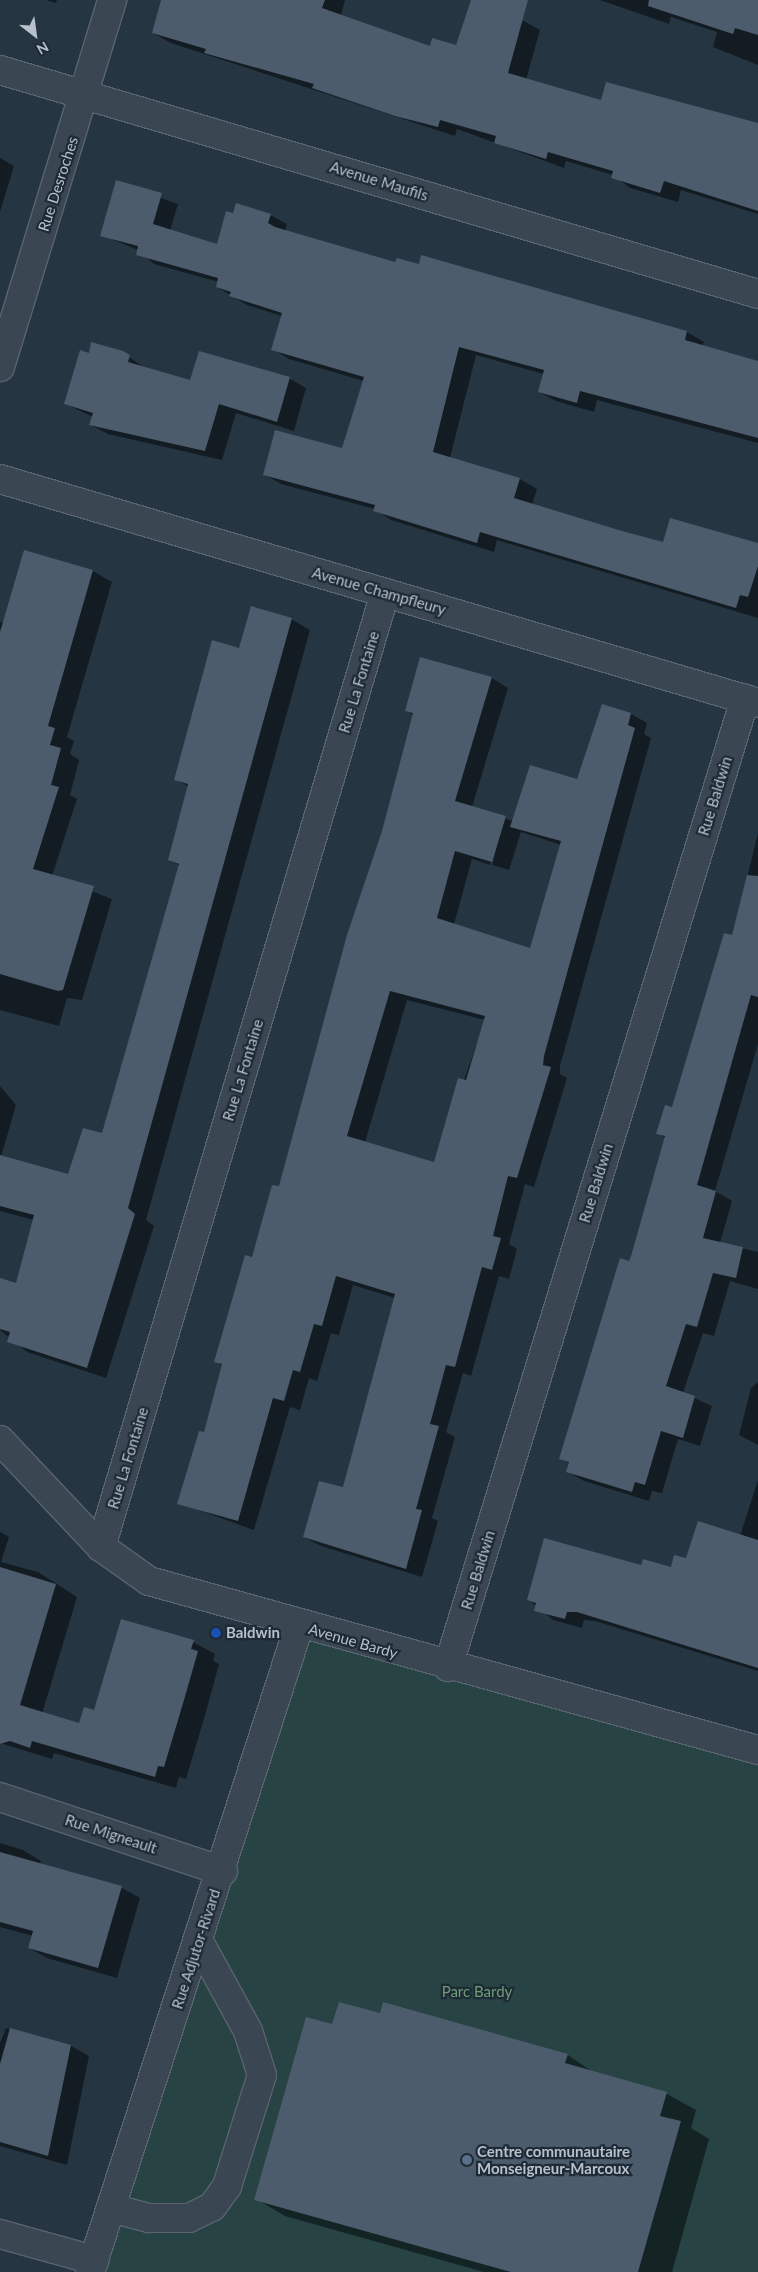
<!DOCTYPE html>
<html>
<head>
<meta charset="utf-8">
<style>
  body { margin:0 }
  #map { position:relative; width:758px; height:2272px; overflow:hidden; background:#253542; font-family:Lato,sans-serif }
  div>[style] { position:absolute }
  .green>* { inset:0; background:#274343 }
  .shadow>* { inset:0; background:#0007 }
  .building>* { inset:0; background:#4c5c6c }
  .roads { filter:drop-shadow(1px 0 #58646f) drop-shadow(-1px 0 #58646f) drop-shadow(0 1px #58646f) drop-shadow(0 -1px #58646f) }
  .minor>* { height:28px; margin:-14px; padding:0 14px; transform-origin:14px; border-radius:14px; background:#3a4652 }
  .dots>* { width:14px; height:14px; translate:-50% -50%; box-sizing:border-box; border:2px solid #1e2b37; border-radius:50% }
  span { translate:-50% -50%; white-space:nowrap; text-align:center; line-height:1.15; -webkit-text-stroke:4.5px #1e2b37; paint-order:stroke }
  .street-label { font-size:15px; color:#b7c1cc }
  .poi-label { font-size:15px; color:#b7c1cc; font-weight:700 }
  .left { translate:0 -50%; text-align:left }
  .park-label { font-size:15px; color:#6d9e74 }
  .north { position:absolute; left:10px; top:10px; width:50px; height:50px; -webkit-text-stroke:4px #1e2b37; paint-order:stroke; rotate:150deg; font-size:14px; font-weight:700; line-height:20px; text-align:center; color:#b7c1cc }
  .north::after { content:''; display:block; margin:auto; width:18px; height:22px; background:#b7c1cc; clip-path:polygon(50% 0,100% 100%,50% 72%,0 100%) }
</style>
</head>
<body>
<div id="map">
  <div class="green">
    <i style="clip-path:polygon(299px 1626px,758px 1750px,758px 2272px,90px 2272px)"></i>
  </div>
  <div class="shadow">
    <i style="clip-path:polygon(46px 0,57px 0,56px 3px)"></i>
    <i style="clip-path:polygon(163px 0,345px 0,341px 15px,431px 48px,457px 46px,522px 20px,540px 30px,526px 80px,602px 102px,758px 125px,758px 214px,681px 190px,678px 202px,630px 188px,613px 175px,566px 161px,564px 168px,457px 129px,455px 136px,171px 43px,153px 33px)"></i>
    <i style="clip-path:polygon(600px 0,758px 0,758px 65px,713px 47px,717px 32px,671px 17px,669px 24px)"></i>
    <i style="clip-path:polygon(0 158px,14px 166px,0 212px)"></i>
    <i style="clip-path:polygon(117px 182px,178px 204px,170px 231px,218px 245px,270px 215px,287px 224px,285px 231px,396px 264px,613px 310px,687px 332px,704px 342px,702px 346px,758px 362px,758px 443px,597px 400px,594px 412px,556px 401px,539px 392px,544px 374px,476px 355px,450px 458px,520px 479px,537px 489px,532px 505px,664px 544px,758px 544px,758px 618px,497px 540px,494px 552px,391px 520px,375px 509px,281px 484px,264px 474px,343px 449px,364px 381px,289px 359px,273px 349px,282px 316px,247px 305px,217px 287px,219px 282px,154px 264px,138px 250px,102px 235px)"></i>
    <i style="clip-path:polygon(123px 353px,145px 368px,191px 382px,289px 378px,306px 388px,294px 431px,236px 413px,222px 460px,108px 434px,91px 425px,93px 417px,66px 404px,90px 355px)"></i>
    <i style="clip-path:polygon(25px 551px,93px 571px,112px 582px,67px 737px,74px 741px,70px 754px,79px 760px,70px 795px,77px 799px,52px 876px,112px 899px,82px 1000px,67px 998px,59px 1026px,0 1010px,0 622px,4px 623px)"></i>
    <i style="clip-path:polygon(291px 619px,310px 630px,146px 1220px,154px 1226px,106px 1378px,27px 1352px,0 1330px,0 1297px,16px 1284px,34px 1220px,0 1211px,0 1086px,16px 1105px,1px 1157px,69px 1176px,103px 1135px,180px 866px,170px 860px,189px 787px,176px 779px,240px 650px)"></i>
    <i style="clip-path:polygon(evenodd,421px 658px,492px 678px,508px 688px,472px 807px,513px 821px,578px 781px,631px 714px,647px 723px,644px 734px,651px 738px,560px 1066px,560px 1074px,567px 1078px,534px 1187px,525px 1184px,509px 1244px,517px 1249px,509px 1279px,499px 1276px,471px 1376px,463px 1373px,446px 1432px,455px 1437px,432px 1518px,438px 1521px,422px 1577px,321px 1546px,304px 1537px,343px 1489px,395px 1298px,353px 1285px,339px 1335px,331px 1333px,317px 1381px,309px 1378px,300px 1410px,290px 1407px,254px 1530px,179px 1503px,205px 1434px,223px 1366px,216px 1361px,280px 1188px,384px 831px,414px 715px,406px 710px,421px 658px,504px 819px,492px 865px,509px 870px,521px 832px,561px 845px,531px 949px,454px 924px,472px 859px,490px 865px,504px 819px,421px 658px,407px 1000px,485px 1020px,435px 1163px,365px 1142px,407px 1000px)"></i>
    <i style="clip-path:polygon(758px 833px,758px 1044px,715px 1191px,732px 1201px,720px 1243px,758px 1252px,758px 1289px,730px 1281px,714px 1336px,703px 1333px,683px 1393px,712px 1406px,700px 1446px,678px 1439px,662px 1493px,652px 1491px,649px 1501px,584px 1481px,567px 1471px,570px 1464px,561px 1458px,629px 1263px,666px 1138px,657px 1133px,673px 1109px,733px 936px)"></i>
    <i style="clip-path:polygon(758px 1382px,758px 1445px,739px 1435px,751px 1388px)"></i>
    <i style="clip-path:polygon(758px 1480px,758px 1671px,595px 1621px,584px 1620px,582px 1628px,553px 1620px,528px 1599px,642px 1567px,672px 1569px,740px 1536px)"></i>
    <i style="clip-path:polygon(0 1532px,9px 1537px,1px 1562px,38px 1572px,77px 1597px,42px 1714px,80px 1725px,193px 1642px,215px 1654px,213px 1661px,219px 1664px,206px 1712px,186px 1779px,179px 1777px,176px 1788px,54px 1753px,52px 1759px,0 1743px)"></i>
    <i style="clip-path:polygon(0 1843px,23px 1850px,41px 1861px,40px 1865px,122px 1888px,140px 1898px,117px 1978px,47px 1958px,29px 1948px,33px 1936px,0 1927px)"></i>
    <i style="clip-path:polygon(333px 2026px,568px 2055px,596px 2074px,667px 2094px,696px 2110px,691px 2128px,709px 2139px,672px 2272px,484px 2272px,285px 2216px,256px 2199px)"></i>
    <i style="clip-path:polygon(6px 2028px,71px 2046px,89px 2056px,67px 2165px,0 2146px,0 2043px)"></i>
  </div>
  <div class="building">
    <i style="clip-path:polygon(161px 0,325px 0,322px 8px,430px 46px,432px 38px,456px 45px,471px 0,528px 0,508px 73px,601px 100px,606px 82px,758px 123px,758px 211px,664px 181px,660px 193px,611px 178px,613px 171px,548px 152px,546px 159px,494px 143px,496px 136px,440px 120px,438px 127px,395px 116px,312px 88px,314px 84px,204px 53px,206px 49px,152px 33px)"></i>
    <i style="clip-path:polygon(649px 0,758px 0,758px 35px,735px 28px,733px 34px,648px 6px)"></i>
    <i style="clip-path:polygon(116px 180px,162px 193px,153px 224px,217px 244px,226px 211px,233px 213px,236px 203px,271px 214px,268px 223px,275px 227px,395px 262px,397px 258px,419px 264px,421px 255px,687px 331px,685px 340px,758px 361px,758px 438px,580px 391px,577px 403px,538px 392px,544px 370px,459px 347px,433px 452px,520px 478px,514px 498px,622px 531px,663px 542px,670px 518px,758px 543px,758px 566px,748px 597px,740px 595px,736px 608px,480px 532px,477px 543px,373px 511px,375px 505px,263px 475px,275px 430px,342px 448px,364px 377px,271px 350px,282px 313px,229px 296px,231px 292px,216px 287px,218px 278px,136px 255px,138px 246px,100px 236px)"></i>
    <i style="clip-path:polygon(91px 342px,123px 351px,130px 355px,128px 362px,190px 380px,199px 351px,290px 377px,277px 422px,219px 404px,205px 451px,89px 425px,93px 413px,64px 404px,80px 350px,89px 353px)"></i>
    <i style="clip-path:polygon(24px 550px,93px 570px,48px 726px,55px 728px,50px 745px,61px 748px,51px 785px,59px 787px,33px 869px,94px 886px,63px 990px,58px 991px,0 974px,0 632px)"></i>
    <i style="clip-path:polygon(251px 606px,292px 618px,128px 1208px,135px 1214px,87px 1368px,7px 1342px,10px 1332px,0 1329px,0 1278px,16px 1283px,34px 1215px,0 1206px,0 1155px,68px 1174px,83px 1128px,102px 1133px,179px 864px,168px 860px,188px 784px,174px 780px,212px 640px,239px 648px)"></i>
    <i style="clip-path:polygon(evenodd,420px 657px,492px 677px,455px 801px,506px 816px,492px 862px,455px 851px,437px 918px,530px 948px,561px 841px,510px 827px,530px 765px,577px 779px,602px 704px,631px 713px,628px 725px,635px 728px,544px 1056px,543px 1065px,551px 1067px,517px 1178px,508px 1176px,493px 1236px,501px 1238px,492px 1270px,482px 1267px,455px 1367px,446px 1365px,430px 1424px,439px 1426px,416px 1509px,422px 1510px,406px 1569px,303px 1537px,319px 1481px,343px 1487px,395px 1294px,336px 1276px,322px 1326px,314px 1324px,300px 1372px,293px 1370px,284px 1401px,273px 1398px,238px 1521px,177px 1504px,199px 1431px,204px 1432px,222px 1364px,214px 1362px,245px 1255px,252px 1257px,272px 1185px,279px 1186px,347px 935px,382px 831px,413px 713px,405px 711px,420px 657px,390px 991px,485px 1016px,466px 1080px,458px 1078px,434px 1162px,347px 1136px,390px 991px)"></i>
    <i style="clip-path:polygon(747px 875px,758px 876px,758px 997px,751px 995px,697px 1185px,716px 1191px,703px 1238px,743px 1247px,736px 1278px,713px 1273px,697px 1327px,686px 1324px,666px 1386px,695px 1396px,683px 1438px,661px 1431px,645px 1485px,635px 1482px,632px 1492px,566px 1472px,569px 1462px,559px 1459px,620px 1258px,629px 1261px,631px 1256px,665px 1136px,656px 1134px,665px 1105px,672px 1107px,724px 933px,732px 935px)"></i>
    <i style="clip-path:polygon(698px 1521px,758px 1540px,758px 1668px,577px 1612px,567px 1612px,565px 1619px,534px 1611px,536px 1603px,527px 1600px,544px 1538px,641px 1565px,643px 1559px,671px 1567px,674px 1555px,686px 1558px)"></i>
    <i style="clip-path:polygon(0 1567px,56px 1584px,20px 1705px,79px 1723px,84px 1707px,94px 1710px,121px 1619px,194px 1640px,191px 1649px,198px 1651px,184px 1700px,164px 1767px,158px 1766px,155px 1777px,32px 1741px,30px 1748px,10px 1741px,0 1744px)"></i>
    <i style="clip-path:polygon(0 1852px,122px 1886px,98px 1968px,28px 1948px,33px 1931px,0 1922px)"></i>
    <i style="clip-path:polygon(339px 2002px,380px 2013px,383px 2002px,568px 2054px,565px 2063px,667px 2092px,660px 2116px,681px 2121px,638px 2272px,511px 2272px,254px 2200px,306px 2017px,332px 2024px)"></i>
    <i style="clip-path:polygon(10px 2028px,71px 2045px,48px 2156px,0 2142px,0 2064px)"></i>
  </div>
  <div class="roads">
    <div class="minor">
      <i style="left:0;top:70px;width:790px;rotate:16.46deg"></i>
      <i style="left:0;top:367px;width:384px;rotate:-73deg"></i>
      <i style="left:0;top:479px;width:790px;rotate:16.46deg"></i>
      <i style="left:0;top:1440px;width:147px;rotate:46.7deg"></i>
      <i style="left:101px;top:1547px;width:59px;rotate:35.3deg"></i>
      <i style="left:149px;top:1581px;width:632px;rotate:15.51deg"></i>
      <i style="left:101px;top:1547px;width:995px;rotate:-73.42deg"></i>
      <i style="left:448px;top:1667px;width:1013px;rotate:-72.94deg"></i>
      <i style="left:0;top:1797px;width:235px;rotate:18.4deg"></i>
      <i style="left:111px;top:2208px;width:39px;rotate:15deg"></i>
      <i style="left:149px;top:2218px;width:40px"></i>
      <i style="left:189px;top:2218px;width:25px;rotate:-26deg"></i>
      <i style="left:212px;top:2207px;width:26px;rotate:-54deg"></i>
      <i style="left:227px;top:2186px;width:116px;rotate:-72.5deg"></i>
      <i style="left:262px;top:2075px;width:46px;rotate:-107.7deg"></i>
      <i style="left:248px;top:2031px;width:102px;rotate:-118.8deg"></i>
      <i style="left:0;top:2234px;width:98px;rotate:15.5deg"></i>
      <i style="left:90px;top:2272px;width:679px;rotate:-72.07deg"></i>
    </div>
  </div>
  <div class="dots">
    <i style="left:216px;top:1633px;background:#1a4fb4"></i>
    <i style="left:467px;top:2160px;background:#5c6f8a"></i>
  </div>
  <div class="street-label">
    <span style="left:379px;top:181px;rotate:17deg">Avenue Maufils</span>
    <span style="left:58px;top:184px;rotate:-72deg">Rue Desroches</span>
    <span style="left:379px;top:591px;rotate:16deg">Avenue Champfleury</span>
    <span style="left:359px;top:682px;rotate:-73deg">Rue La Fontaine</span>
    <span style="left:715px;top:796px;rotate:-73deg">Rue Baldwin</span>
    <span style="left:243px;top:1070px;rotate:-73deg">Rue La Fontaine</span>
    <span style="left:596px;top:1183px;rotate:-73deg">Rue Baldwin</span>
    <span style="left:128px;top:1458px;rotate:-73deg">Rue La Fontaine</span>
    <span style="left:478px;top:1570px;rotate:-73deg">Rue Baldwin</span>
    <span style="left:353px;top:1641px;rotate:16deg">Avenue Bardy</span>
    <span style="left:111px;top:1834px;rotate:18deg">Rue Migneault</span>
    <span style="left:196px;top:1949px;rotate:-72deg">Rue Adjutor-Rivard</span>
  </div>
  <div class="poi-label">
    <span class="left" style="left:226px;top:1633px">Baldwin</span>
    <span class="left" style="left:477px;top:2160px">Centre communautaire<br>Monseigneur-Marcoux</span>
  </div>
  <div class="park-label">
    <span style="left:477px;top:1992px">Parc Bardy</span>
  </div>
  <div class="north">N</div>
</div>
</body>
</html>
